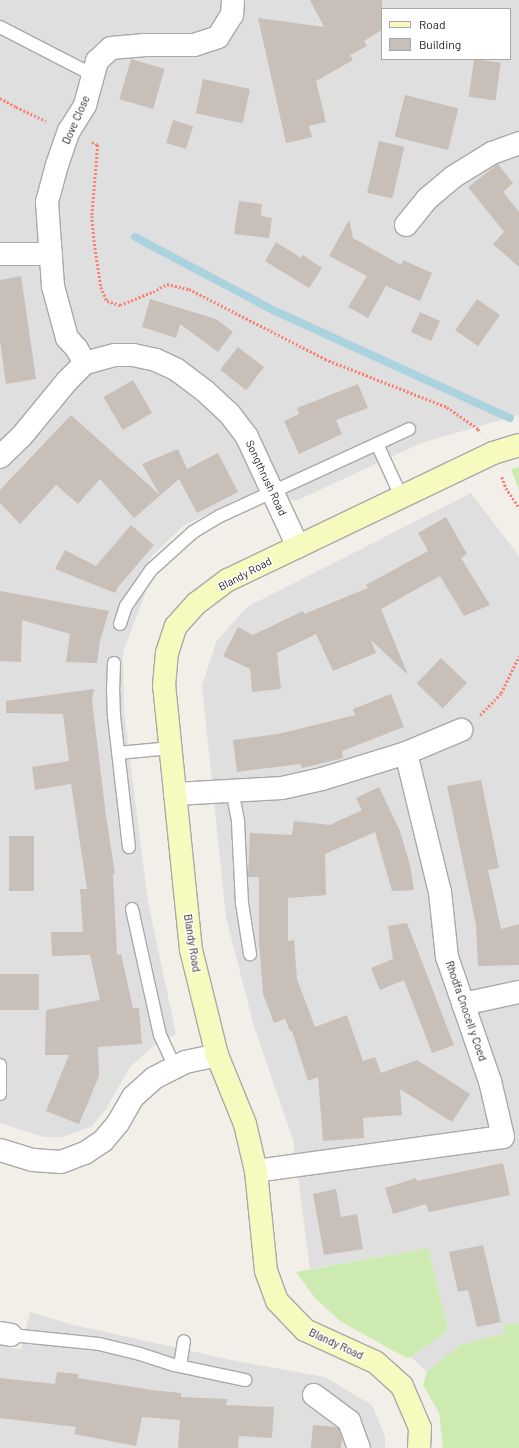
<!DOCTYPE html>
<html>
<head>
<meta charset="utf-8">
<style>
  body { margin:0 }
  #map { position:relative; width:519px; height:1448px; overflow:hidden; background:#f2efe9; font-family:Barlow,sans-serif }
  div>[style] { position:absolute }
  .residential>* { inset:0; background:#e0dfdf }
  .grass>* { inset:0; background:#cdebb0 }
  .stream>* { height:8px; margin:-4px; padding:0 4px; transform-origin:4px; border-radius:4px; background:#aad3df }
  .building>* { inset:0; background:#c7bfb8; transform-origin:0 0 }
  .path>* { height:2.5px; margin-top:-1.25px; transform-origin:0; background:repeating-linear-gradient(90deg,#fa8072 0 2px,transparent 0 4px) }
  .roads { filter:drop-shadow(1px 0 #a9a9a9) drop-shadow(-1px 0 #a9a9a9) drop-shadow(0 1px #a9a9a9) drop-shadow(0 -1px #a9a9a9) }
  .lane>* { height:12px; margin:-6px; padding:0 6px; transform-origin:6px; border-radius:6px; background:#fff }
  .street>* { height:22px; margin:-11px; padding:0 11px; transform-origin:11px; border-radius:11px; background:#fff }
  .secondary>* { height:22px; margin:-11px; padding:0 11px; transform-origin:11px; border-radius:11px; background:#f7fabf }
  span { translate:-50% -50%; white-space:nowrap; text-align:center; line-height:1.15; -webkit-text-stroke:3px #fff; paint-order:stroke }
  .street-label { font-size:11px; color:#222 }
  .legend { position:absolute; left:381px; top:8px; width:130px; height:52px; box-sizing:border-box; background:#fff; border:1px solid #a7a7a7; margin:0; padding:5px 7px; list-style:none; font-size:12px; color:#222 }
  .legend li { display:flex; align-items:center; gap:8px; height:20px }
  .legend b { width:20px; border:1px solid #a7a7a7 }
</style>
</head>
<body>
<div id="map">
  <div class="residential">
    <i style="clip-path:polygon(evenodd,0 0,519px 0,519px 415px,421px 443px,298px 500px,240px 498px,183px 526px,152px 556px,133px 583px,147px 589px,123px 652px,124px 712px,148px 902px,176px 1034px,152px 1047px,130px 1067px,106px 1109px,92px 1126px,63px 1137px,44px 1137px,0 1123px,0 0,382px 9px,510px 9px,510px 59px,382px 59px,382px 9px)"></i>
    <i style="clip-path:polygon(471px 493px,519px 556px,519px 1324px,504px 1324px,504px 1334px,461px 1344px,427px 1372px,411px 1357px,446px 1332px,428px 1248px,310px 1269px,293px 1140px,253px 1023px,226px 917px,202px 686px,216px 642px,247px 607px)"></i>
    <i style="clip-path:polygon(30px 1312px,74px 1325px,236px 1361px,325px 1377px,372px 1405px,385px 1437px,385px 1448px,0 1448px,0 1345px,21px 1350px)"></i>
  </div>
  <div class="grass">
    <i style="clip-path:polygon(519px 467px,519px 490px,511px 469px)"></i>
    <i style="clip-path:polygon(428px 1248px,447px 1325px,446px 1332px,411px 1357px,407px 1358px,390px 1349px,340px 1321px,315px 1298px,296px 1272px)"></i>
    <i style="clip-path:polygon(504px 1324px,519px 1324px,519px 1448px,443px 1448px,439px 1413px,423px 1385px,427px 1372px,461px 1344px,504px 1334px)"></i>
  </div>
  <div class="stream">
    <i style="left:135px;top:237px;width:158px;rotate:27.9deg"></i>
    <i style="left:275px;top:311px;width:258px;rotate:24.5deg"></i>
  </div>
  <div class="building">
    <i style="clip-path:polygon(310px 0,382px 0,382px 30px,364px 41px,367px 46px,350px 55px,353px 60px,316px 81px,326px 122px,309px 126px,312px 137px,286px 143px,258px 18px,324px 27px)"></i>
    <i style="left:131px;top:59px;width:35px;height:42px;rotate:16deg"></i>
    <i style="left:474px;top:59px;width:27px;height:38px;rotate:8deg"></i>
    <i style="left:203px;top:79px;width:48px;height:35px;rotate:12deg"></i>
    <i style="left:405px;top:95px;width:55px;height:43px;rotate:14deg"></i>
    <i style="left:173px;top:120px;width:21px;height:24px;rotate:17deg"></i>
    <i style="left:379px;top:141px;width:26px;height:53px;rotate:13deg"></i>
    <i style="clip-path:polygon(498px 164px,513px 183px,503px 192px,519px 212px,519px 267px,493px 244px,504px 232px,468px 187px)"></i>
    <i style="clip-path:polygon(239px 201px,262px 204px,261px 216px,272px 218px,269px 238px,234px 234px)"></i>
    <i style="clip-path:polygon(349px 220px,353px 238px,401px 265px,403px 260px,432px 273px,420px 301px,386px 286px,368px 318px,348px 307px,367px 276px,329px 256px)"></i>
    <i style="clip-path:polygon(276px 242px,301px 258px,303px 255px,322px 268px,309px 288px,265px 261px)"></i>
    <i style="clip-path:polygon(21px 276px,36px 379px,6px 384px,0 341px,0 280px)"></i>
    <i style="clip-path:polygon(150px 299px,216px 319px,233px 332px,218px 352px,180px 324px,176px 338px,142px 327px)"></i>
    <i style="left:477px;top:299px;width:28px;height:38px;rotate:35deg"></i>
    <i style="left:420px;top:312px;width:22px;height:22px;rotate:24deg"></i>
    <i style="left:238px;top:347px;width:33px;height:29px;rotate:38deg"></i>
    <i style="left:133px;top:380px;width:38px;height:34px;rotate:60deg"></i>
    <i style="clip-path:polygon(358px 384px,368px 408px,336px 420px,342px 434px,299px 454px,284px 421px,299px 414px,297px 408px)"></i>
    <i style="clip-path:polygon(71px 415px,160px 495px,142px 464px,178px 449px,187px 469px,218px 453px,238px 492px,197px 513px,179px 479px,134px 518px,100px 479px,78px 504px,56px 485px,20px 524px,0 503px,0 490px)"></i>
    <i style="clip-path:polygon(446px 517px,467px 554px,461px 558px,490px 605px,464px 616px,440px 576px,381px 609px,408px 675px,371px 640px,376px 653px,333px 671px,316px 634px,277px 653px,281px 689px,252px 692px,250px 669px,223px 656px,238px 627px,253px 635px,303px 611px,304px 614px,368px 588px,366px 585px,428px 551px,418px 533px)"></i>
    <i style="clip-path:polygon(131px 525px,154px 545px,118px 587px,115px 593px,55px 569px,65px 550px,96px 566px)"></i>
    <i style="clip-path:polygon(0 591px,109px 611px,100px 641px,97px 663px,66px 662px,70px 634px,22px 620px,21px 662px,0 661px)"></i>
    <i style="left:441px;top:658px;width:36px;height:35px;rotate:44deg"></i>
    <i style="clip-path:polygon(94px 689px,92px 701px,106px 816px,115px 874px,113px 874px,117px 955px,121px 954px,133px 1008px,139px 1008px,142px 1044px,98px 1047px,99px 1076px,79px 1124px,46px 1111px,69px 1055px,45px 1055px,46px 1010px,100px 1000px,90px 955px,52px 956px,51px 932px,83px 932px,80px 889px,87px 889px,71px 784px,35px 790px,32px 767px,69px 761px,63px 714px,6px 713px,6px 701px)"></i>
    <i style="clip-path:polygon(391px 694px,404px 727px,342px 751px,343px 758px,302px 768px,300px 764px,237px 772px,233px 740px,278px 734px,355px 715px,353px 709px)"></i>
    <i style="clip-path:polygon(481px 780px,499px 868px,488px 870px,501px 929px,519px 924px,519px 965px,478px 966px,476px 925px,447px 786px)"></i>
    <i style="clip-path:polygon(379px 787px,400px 831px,410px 865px,414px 890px,392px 891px,375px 832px,325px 854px,326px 895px,288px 898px,288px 941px,294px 940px,297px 979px,315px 1027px,347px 1015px,363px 1061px,375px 1057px,381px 1073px,417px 1060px,470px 1094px,452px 1122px,400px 1089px,402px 1115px,363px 1118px,364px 1138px,323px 1141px,318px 1077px,308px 1081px,292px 1031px,290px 1031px,285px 1019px,274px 1023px,263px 994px,259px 941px,259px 877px,248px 877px,250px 833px,292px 835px,294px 821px,330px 825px,362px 810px,356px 798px)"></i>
    <i style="left:34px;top:836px;width:55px;height:25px;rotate:90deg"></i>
    <i style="clip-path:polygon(407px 923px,454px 1045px,432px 1053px,404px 980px,380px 990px,371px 968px,393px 959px,388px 926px)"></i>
    <i style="left:0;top:974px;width:39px;height:36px"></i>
    <i style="clip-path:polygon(503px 1163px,510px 1195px,429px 1212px,426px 1204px,393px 1214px,385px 1188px,416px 1178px,417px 1181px)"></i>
    <i style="clip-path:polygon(336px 1189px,341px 1217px,357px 1214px,363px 1249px,324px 1255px,313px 1194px)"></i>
    <i style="clip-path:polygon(483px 1245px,501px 1322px,477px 1327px,468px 1290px,458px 1292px,449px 1252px)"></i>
    <i style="clip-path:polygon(57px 1372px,79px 1374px,78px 1378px,151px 1390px,181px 1393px,181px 1397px,227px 1399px,226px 1405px,274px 1407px,272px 1438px,239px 1436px,238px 1448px,178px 1448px,180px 1420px,142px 1417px,136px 1446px,74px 1434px,76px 1427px,0 1418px,0 1378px,55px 1384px)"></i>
    <i style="clip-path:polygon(313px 1425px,336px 1427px,339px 1429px,342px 1439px,341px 1448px,311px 1448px)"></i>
  </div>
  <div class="path">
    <i style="left:0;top:98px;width:18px;rotate:29deg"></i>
    <i style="left:16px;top:107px;width:33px;rotate:25deg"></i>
    <i style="left:92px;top:142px;width:7px;rotate:27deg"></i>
    <i style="left:98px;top:145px;width:71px;rotate:94.8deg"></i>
    <i style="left:92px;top:216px;width:24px;rotate:85deg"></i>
    <i style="left:94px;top:240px;width:48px;rotate:81.5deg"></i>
    <i style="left:101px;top:287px;width:15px;rotate:67deg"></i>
    <i style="left:107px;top:301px;width:14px;rotate:17deg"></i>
    <i style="left:120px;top:305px;width:35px;rotate:-22deg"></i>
    <i style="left:153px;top:292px;width:16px;rotate:-30deg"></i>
    <i style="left:167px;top:284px;width:23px;rotate:13deg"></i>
    <i style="left:189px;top:289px;width:153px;rotate:27.2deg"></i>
    <i style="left:325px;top:359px;width:131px;rotate:21.5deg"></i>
    <i style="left:447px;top:407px;width:38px;rotate:35deg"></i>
    <i style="left:478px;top:429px;width:4px;rotate:63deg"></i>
    <i style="left:502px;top:477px;width:12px;rotate:70deg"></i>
    <i style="left:506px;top:488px;width:23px;rotate:56deg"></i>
    <i style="left:480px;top:715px;width:30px;rotate:-46deg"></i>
    <i style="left:501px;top:693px;width:41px;rotate:-64.1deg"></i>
  </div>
  <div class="roads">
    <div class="lane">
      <i style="left:0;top:27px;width:105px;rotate:27.3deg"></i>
      <i style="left:377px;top:444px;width:57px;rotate:65.2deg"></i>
      <i style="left:120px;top:624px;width:19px;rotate:-72deg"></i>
      <i style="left:126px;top:606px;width:44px;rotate:-55.2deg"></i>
      <i style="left:151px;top:570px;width:57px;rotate:-42.1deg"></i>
      <i style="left:193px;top:532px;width:31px;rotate:-31deg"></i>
      <i style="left:220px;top:516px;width:208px;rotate:-24.7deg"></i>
      <i style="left:114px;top:663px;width:25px;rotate:92deg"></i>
      <i style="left:113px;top:688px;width:28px;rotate:88deg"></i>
      <i style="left:114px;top:716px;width:132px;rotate:83.5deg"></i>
      <i style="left:118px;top:753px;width:53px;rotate:-5.4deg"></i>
      <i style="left:232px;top:790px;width:33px;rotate:79deg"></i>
      <i style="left:238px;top:822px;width:81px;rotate:87.2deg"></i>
      <i style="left:242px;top:903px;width:52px;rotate:81.1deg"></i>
      <i style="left:132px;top:909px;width:129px;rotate:77.5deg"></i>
      <i style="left:160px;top:1035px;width:35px;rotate:65deg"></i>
      <i style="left:0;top:1065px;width:29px;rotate:90deg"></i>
      <i style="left:11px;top:1335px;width:88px;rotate:5.8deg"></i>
      <i style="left:99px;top:1344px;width:42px;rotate:13.7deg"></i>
      <i style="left:140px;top:1354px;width:36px;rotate:18deg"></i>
      <i style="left:174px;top:1365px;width:73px;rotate:11.9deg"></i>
      <i style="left:180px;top:1366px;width:25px;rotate:-81deg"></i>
    </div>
    <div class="street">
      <i style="left:406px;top:225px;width:33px;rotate:-51deg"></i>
      <i style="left:427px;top:199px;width:34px;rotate:-40deg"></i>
      <i style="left:453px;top:177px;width:46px;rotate:-31.6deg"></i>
      <i style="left:492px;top:153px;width:29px;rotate:-20deg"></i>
      <i style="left:0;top:254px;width:51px"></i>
      <i style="left:85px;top:363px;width:16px;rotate:-120deg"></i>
      <i style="left:77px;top:349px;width:15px;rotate:-132deg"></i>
      <i style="left:67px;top:338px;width:54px;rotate:-105.1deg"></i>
      <i style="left:53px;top:286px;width:84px;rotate:-94.1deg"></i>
      <i style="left:47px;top:202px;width:38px;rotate:-75deg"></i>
      <i style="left:57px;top:165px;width:36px;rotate:-71deg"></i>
      <i style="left:69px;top:131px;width:31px;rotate:-58deg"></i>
      <i style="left:85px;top:105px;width:46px;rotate:-74.7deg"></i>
      <i style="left:97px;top:61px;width:19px;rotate:-43deg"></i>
      <i style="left:111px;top:48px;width:32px;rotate:-5deg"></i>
      <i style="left:143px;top:45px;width:51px"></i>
      <i style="left:194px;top:45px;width:25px;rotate:-18deg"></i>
      <i style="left:218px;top:37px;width:26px;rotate:-58deg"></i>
      <i style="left:232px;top:15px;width:15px;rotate:-86deg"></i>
      <i style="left:0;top:457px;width:29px;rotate:-44deg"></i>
      <i style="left:21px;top:437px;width:72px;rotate:-50.6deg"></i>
      <i style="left:67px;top:381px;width:25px;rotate:-45deg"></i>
      <i style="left:85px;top:363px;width:31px;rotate:-15deg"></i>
      <i style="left:115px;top:355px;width:18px"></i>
      <i style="left:133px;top:355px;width:24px;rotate:12deg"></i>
      <i style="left:156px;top:360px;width:23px;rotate:25deg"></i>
      <i style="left:177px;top:370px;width:35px;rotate:37deg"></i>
      <i style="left:205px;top:391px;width:33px;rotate:43deg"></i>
      <i style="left:229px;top:413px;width:30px;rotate:53deg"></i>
      <i style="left:247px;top:437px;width:121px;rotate:65.1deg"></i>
      <i style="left:406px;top:753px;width:60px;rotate:-22.7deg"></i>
      <i style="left:175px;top:794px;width:107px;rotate:-3.2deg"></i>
      <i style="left:282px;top:788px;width:41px;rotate:-12.7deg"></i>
      <i style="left:322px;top:779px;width:88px;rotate:-17.2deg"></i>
      <i style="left:406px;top:753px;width:143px;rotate:76.3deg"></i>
      <i style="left:440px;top:892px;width:65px;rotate:83.9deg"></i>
      <i style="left:447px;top:957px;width:131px;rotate:70.9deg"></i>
      <i style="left:490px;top:1081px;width:57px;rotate:76.9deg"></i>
      <i style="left:503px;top:1137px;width:249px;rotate:172.2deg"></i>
      <i style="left:463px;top:1004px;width:57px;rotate:-12.1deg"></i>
      <i style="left:0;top:1150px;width:34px;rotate:17deg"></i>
      <i style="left:33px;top:1160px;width:28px;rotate:4deg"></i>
      <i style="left:61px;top:1162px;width:26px;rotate:-21deg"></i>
      <i style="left:85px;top:1153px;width:22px;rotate:-34deg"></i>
      <i style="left:103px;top:1141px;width:23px;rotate:-50deg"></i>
      <i style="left:118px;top:1123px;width:30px;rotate:-60deg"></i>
      <i style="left:133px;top:1097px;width:28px;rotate:-42deg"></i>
      <i style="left:154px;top:1078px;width:35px;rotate:-27deg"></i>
      <i style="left:185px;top:1062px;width:33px;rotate:-12deg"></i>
      <i style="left:0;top:1333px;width:11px;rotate:10deg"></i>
      <i style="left:314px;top:1395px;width:44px;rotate:36.6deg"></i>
      <i style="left:349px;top:1421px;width:29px;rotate:70deg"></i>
    </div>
    <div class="secondary">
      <i style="left:419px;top:1448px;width:20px;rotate:-87deg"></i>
      <i style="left:420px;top:1428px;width:46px;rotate:-113.2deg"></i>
      <i style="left:402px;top:1386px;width:36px;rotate:-138deg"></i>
      <i style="left:375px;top:1362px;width:77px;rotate:-155.4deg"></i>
      <i style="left:305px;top:1330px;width:40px;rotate:-134deg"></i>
      <i style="left:277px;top:1301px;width:32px;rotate:-110deg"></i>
      <i style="left:266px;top:1271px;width:100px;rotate:-95.7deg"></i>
      <i style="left:256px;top:1171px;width:48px;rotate:-103.2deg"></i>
      <i style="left:245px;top:1124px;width:74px;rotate:-112.1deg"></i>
      <i style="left:217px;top:1055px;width:108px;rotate:-103.9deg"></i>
      <i style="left:191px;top:950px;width:265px;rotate:-95.8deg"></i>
      <i style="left:164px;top:686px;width:33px;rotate:-85deg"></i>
      <i style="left:167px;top:653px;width:28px;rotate:-72deg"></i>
      <i style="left:176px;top:626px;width:31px;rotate:-48deg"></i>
      <i style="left:197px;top:603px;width:39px;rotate:-37deg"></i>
      <i style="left:228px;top:580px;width:294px;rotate:-25.6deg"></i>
      <i style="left:493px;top:453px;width:27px;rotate:-17deg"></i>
    </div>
  </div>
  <div class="street-label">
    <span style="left:76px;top:120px;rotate:-66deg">Dove Close</span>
    <span style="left:266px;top:478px;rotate:65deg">Songthrush Road</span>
    <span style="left:245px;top:574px;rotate:-28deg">Blandy Road</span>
    <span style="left:192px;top:943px;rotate:81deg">Blandy Road</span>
    <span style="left:466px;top:1011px;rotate:71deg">Rhodfa Cnocell y Coed</span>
    <span style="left:336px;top:1344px;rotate:25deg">Blandy Road</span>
  </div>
  <ul class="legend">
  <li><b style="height:5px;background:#f7fabf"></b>Road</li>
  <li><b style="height:11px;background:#c7bfb8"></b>Building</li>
  </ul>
</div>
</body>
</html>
